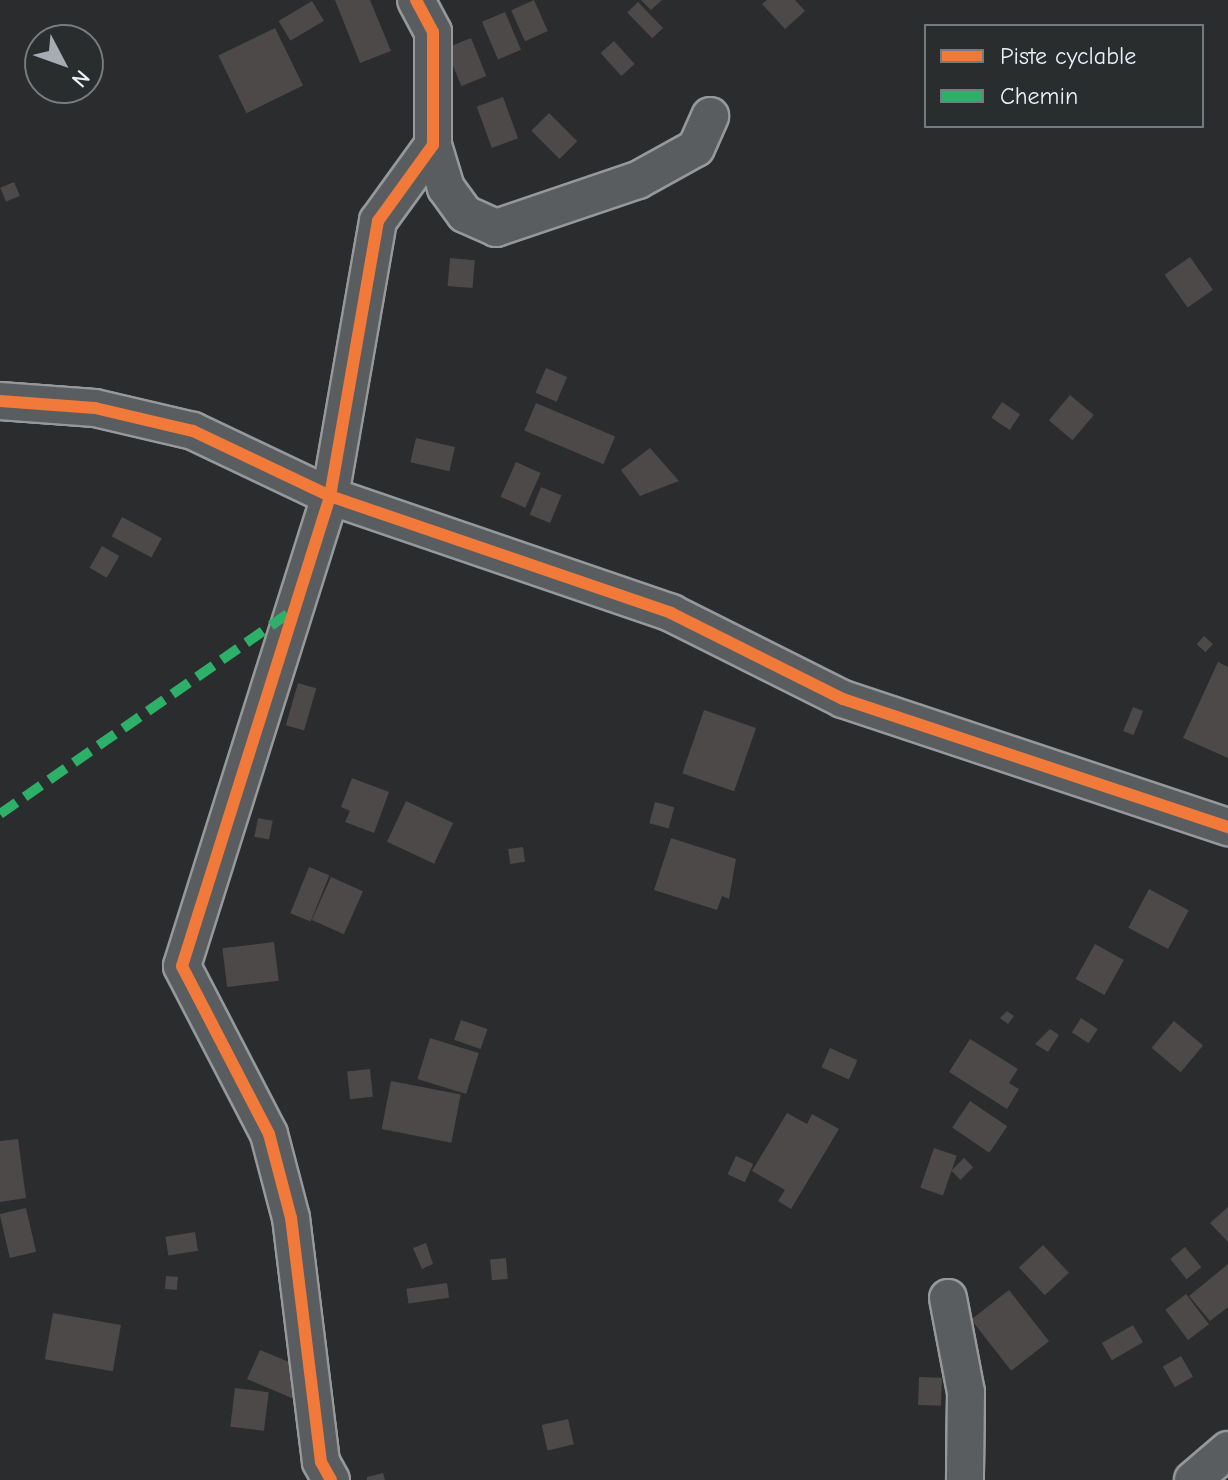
<!DOCTYPE html>
<html>
<head>
<meta charset="utf-8">
<style>
  body { margin:0 }
  #map { position:relative; width:1228px; height:1480px; overflow:hidden; background:#2b2c2d; font-family:"Comic Neue",sans-serif }
  div>[style] { position:absolute }
  .building>* { inset:0; background:#4c4948; transform-origin:0 0 }
  .roads { filter:drop-shadow(2px 0 #96989a) drop-shadow(-2px 0 #96989a) drop-shadow(0 2px #96989a) drop-shadow(0 -2px #96989a) }
  .minor>* { height:36px; margin:-18px; padding:0 18px; transform-origin:18px; border-radius:18px; background:#5a5d60 }
  .quiet>* { height:10px; margin-top:-5px; transform-origin:0; background:repeating-linear-gradient(90deg,#2db169 0 20px,transparent 0 30px) }
  .cycleway>* { height:12px; margin:-6px; padding:0 6px; transform-origin:6px; border-radius:6px; background:#f17a3a }
  span { translate:-50% -50%; white-space:nowrap; text-align:center; line-height:1.15; -webkit-text-stroke:6px #2a2d2e; paint-order:stroke }
  .legend { position:absolute; left:924px; top:24px; width:280px; height:104px; box-sizing:border-box; background:#2a2d2e; border:2px solid #767b7f; margin:0; padding:10px 14px; list-style:none; font-size:24px; color:#e8f1f8 }
  .legend li { display:flex; align-items:center; gap:16px; height:40px }
  .legend b { width:40px; border:2px solid #767b7f }
  .north { position:absolute; left:24px; top:24px; width:80px; height:80px; box-sizing:border-box; background:#2a2d2e; border:2px solid #767b7f; border-radius:50%; rotate:131deg; font-size:22px; font-weight:700; line-height:32px; text-align:center; color:#e8f1f8 }
  .north::after { content:''; display:block; margin:auto; width:28px; height:36px; background:#a6acb1; clip-path:polygon(50% 0,100% 100%,50% 72%,0 100%) }
</style>
</head>
<body>
<div id="map">
  <div class="building">
    <i style="clip-path:polygon(335px 0,370px 0,391px 51px,360px 63px)"></i>
    <i style="left:534px;top:0;width:34px;height:25px;rotate:66deg"></i>
    <i style="clip-path:polygon(641px 0,662px 0,651px 10px)"></i>
    <i style="clip-path:polygon(767px 0,795px 0,805px 11px,785px 29px,762px 4px)"></i>
    <i style="left:312px;top:1px;width:23px;height:39px;rotate:59deg"></i>
    <i style="left:638px;top:2px;width:36px;height:15px;rotate:46deg"></i>
    <i style="left:505px;top:12px;width:41px;height:25px;rotate:67deg"></i>
    <i style="left:275px;top:28px;width:64px;height:63px;rotate:64deg"></i>
    <i style="left:471px;top:38px;width:41px;height:27px;rotate:68deg"></i>
    <i style="left:614px;top:41px;width:31px;height:18px;rotate:48deg"></i>
    <i style="left:503px;top:97px;width:44px;height:28px;rotate:70deg"></i>
    <i style="left:549px;top:113px;width:40px;height:25px;rotate:45deg"></i>
    <i style="left:14px;top:182px;width:15px;height:15px;rotate:67deg"></i>
    <i style="left:1190px;top:257px;width:40px;height:31px;rotate:55deg"></i>
    <i style="left:450px;top:258px;width:25px;height:28px;rotate:5deg"></i>
    <i style="left:546px;top:368px;width:23px;height:27px;rotate:23deg"></i>
    <i style="left:1070px;top:395px;width:31px;height:33px;rotate:40deg"></i>
    <i style="left:1002px;top:402px;width:22px;height:19px;rotate:34deg"></i>
    <i style="left:536px;top:403px;width:86px;height:30px;rotate:23deg"></i>
    <i style="left:416px;top:438px;width:40px;height:25px;rotate:13deg"></i>
    <i style="clip-path:polygon(650px 448px,679px 481px,640px 496px,621px 470px)"></i>
    <i style="left:516px;top:462px;width:27px;height:38px;rotate:24deg"></i>
    <i style="left:541px;top:487px;width:22px;height:30px;rotate:22deg"></i>
    <i style="left:122px;top:517px;width:45px;height:22px;rotate:28deg"></i>
    <i style="left:102px;top:546px;width:20px;height:25px;rotate:30deg"></i>
    <i style="left:1204px;top:636px;width:12px;height:11px;rotate:42deg"></i>
    <i style="clip-path:polygon(1218px 662px,1228px 667px,1228px 758px,1183px 738px)"></i>
    <i style="left:298px;top:683px;width:19px;height:44px;rotate:16deg"></i>
    <i style="left:1133px;top:707px;width:11px;height:26px;rotate:22deg"></i>
    <i style="left:704px;top:710px;width:55px;height:67px;rotate:19deg"></i>
    <i style="clip-path:polygon(352px 778px,389px 792px,374px 833px,345px 822px,350px 811px,341px 807px)"></i>
    <i style="left:406px;top:801px;width:52px;height:45px;rotate:25deg"></i>
    <i style="left:655px;top:802px;width:20px;height:22px;rotate:15deg"></i>
    <i style="left:258px;top:818px;width:15px;height:19px;rotate:11deg"></i>
    <i style="clip-path:polygon(671px 838px,736px 859px,729px 899px,722px 896px,717px 910px,654px 890px)"></i>
    <i style="left:523px;top:847px;width:15px;height:15px;rotate:82deg"></i>
    <i style="left:309px;top:867px;width:22px;height:50px;rotate:22deg"></i>
    <i style="left:331px;top:877px;width:35px;height:47px;rotate:24deg"></i>
    <i style="left:1149px;top:889px;width:45px;height:44px;rotate:28deg"></i>
    <i style="left:274px;top:942px;width:39px;height:52px;rotate:83deg"></i>
    <i style="left:1095px;top:944px;width:33px;height:40px;rotate:29deg"></i>
    <i style="clip-path:polygon(1007px 1011px,1014px 1016px,1008px 1024px,1000px 1018px)"></i>
    <i style="left:1081px;top:1018px;width:20px;height:17px;rotate:33deg"></i>
    <i style="left:461px;top:1020px;width:28px;height:21px;rotate:19deg"></i>
    <i style="left:1174px;top:1021px;width:38px;height:35px;rotate:40deg"></i>
    <i style="clip-path:polygon(1050px 1029px,1059px 1035px,1048px 1052px,1035px 1044px)"></i>
    <i style="left:430px;top:1038px;width:51px;height:43px;rotate:17deg"></i>
    <i style="clip-path:polygon(970px 1039px,1018px 1069px,1009px 1083px,1019px 1089px,1007px 1109px,949px 1072px)"></i>
    <i style="left:830px;top:1048px;width:30px;height:21px;rotate:24deg"></i>
    <i style="left:370px;top:1069px;width:28px;height:23px;rotate:84deg"></i>
    <i style="left:391px;top:1081px;width:71px;height:49px;rotate:11deg"></i>
    <i style="left:970px;top:1101px;width:45px;height:32px;rotate:34deg"></i>
    <i style="clip-path:polygon(787px 1113px,807px 1124px,812px 1114px,839px 1129px,791px 1209px,778px 1201px,785px 1190px,752px 1171px)"></i>
    <i style="clip-path:polygon(18px 1139px,26px 1198px,0 1202px,0 1141px)"></i>
    <i style="left:934px;top:1148px;width:24px;height:42px;rotate:19deg"></i>
    <i style="left:736px;top:1156px;width:19px;height:20px;rotate:25deg"></i>
    <i style="left:964px;top:1158px;width:13px;height:18px;rotate:45deg"></i>
    <i style="clip-path:polygon(1228px 1207px,1228px 1242px,1210px 1223px)"></i>
    <i style="left:26px;top:1208px;width:45px;height:27px;rotate:77deg"></i>
    <i style="left:195px;top:1232px;width:19px;height:30px;rotate:81deg"></i>
    <i style="clip-path:polygon(426px 1243px,433px 1264px,422px 1269px,413px 1248px)"></i>
    <i style="left:1043px;top:1245px;width:38px;height:33px;rotate:47deg"></i>
    <i style="left:1185px;top:1247px;width:26px;height:19px;rotate:51deg"></i>
    <i style="left:506px;top:1258px;width:21px;height:16px;rotate:85deg"></i>
    <i style="clip-path:polygon(1228px 1264px,1228px 1307px,1210px 1321px,1189px 1296px)"></i>
    <i style="left:166px;top:1276px;width:12px;height:13px;rotate:5deg"></i>
    <i style="left:447px;top:1283px;width:15px;height:41px;rotate:82deg"></i>
    <i style="left:1009px;top:1290px;width:65px;height:48px;rotate:52deg"></i>
    <i style="left:1186px;top:1294px;width:38px;height:26px;rotate:53deg"></i>
    <i style="left:53px;top:1313px;width:69px;height:47px;rotate:10deg"></i>
    <i style="left:1133px;top:1325px;width:20px;height:36px;rotate:60deg"></i>
    <i style="clip-path:polygon(260px 1350px,299px 1366px,301px 1402px,247px 1379px)"></i>
    <i style="left:1181px;top:1356px;width:24px;height:21px;rotate:60deg"></i>
    <i style="left:919px;top:1377px;width:23px;height:28px;rotate:2deg"></i>
    <i style="left:235px;top:1388px;width:34px;height:39px;rotate:7deg"></i>
    <i style="left:568px;top:1419px;width:26px;height:27px;rotate:77deg"></i>
    <i style="clip-path:polygon(383px 1473px,385px 1480px,367px 1480px,367px 1477px)"></i>
  </div>
  <div class="roads">
    <div class="minor">
      <i style="left:433px;top:145px;width:45px;rotate:73.2deg"></i>
      <i style="left:446px;top:188px;width:32px;rotate:54deg"></i>
      <i style="left:465px;top:214px;width:34px;rotate:24deg"></i>
      <i style="left:496px;top:228px;width:150px;rotate:-18.7deg"></i>
      <i style="left:638px;top:180px;width:66px;rotate:-28.9deg"></i>
      <i style="left:696px;top:148px;width:35px;rotate:-66deg"></i>
      <i style="left:0;top:401px;width:95px;rotate:4.2deg"></i>
      <i style="left:95px;top:408px;width:101px;rotate:13.2deg"></i>
      <i style="left:193px;top:431px;width:152px;rotate:25.4deg"></i>
      <i style="left:330px;top:496px;width:361px;rotate:18.9deg"></i>
      <i style="left:671px;top:613px;width:192px;rotate:26.6deg"></i>
      <i style="left:843px;top:699px;width:406px;rotate:18.4deg"></i>
      <i style="left:948px;top:1298px;width:96px;rotate:79.2deg"></i>
      <i style="left:966px;top:1392px;width:88px;rotate:90.7deg"></i>
      <i style="left:331px;top:1480px;width:21px;rotate:-119deg"></i>
      <i style="left:321px;top:1462px;width:246px;rotate:-97deg"></i>
      <i style="left:291px;top:1218px;width:87px;rotate:-104.7deg"></i>
      <i style="left:269px;top:1134px;width:189px;rotate:-117.4deg"></i>
      <i style="left:182px;top:966px;width:493px;rotate:-72.5deg"></i>
      <i style="left:330px;top:496px;width:279px;rotate:-80.1deg"></i>
      <i style="left:378px;top:221px;width:94px;rotate:-54.1deg"></i>
      <i style="left:433px;top:145px;width:113px;rotate:-90deg"></i>
      <i style="left:433px;top:32px;width:36px;rotate:-118deg"></i>
      <i style="left:1193px;top:1480px;width:46px;rotate:-40.6deg"></i>
    </div>
  </div>
  <div class="quiet">
    <i style="left:0;top:814px;width:354px;rotate:-34.8deg"></i>
  </div>
  <div class="cycleway">
    <i style="left:0;top:401px;width:95px;rotate:4.2deg"></i>
    <i style="left:95px;top:408px;width:101px;rotate:13.2deg"></i>
    <i style="left:193px;top:431px;width:152px;rotate:25.4deg"></i>
    <i style="left:330px;top:496px;width:361px;rotate:18.9deg"></i>
    <i style="left:671px;top:613px;width:192px;rotate:26.6deg"></i>
    <i style="left:843px;top:699px;width:406px;rotate:18.4deg"></i>
    <i style="left:331px;top:1480px;width:21px;rotate:-119deg"></i>
    <i style="left:321px;top:1462px;width:246px;rotate:-97deg"></i>
    <i style="left:291px;top:1218px;width:87px;rotate:-104.7deg"></i>
    <i style="left:269px;top:1134px;width:189px;rotate:-117.4deg"></i>
    <i style="left:182px;top:966px;width:493px;rotate:-72.5deg"></i>
    <i style="left:330px;top:496px;width:279px;rotate:-80.1deg"></i>
    <i style="left:378px;top:221px;width:94px;rotate:-54.1deg"></i>
    <i style="left:433px;top:145px;width:113px;rotate:-90deg"></i>
    <i style="left:433px;top:32px;width:36px;rotate:-118deg"></i>
  </div>
  <ul class="legend">
  <li><b style="height:10px;background:#f17a3a"></b>Piste cyclable</li>
  <li><b style="height:10px;background:#2db169"></b>Chemin</li>
  </ul>
  <div class="north">N</div>
</div>
</body>
</html>
